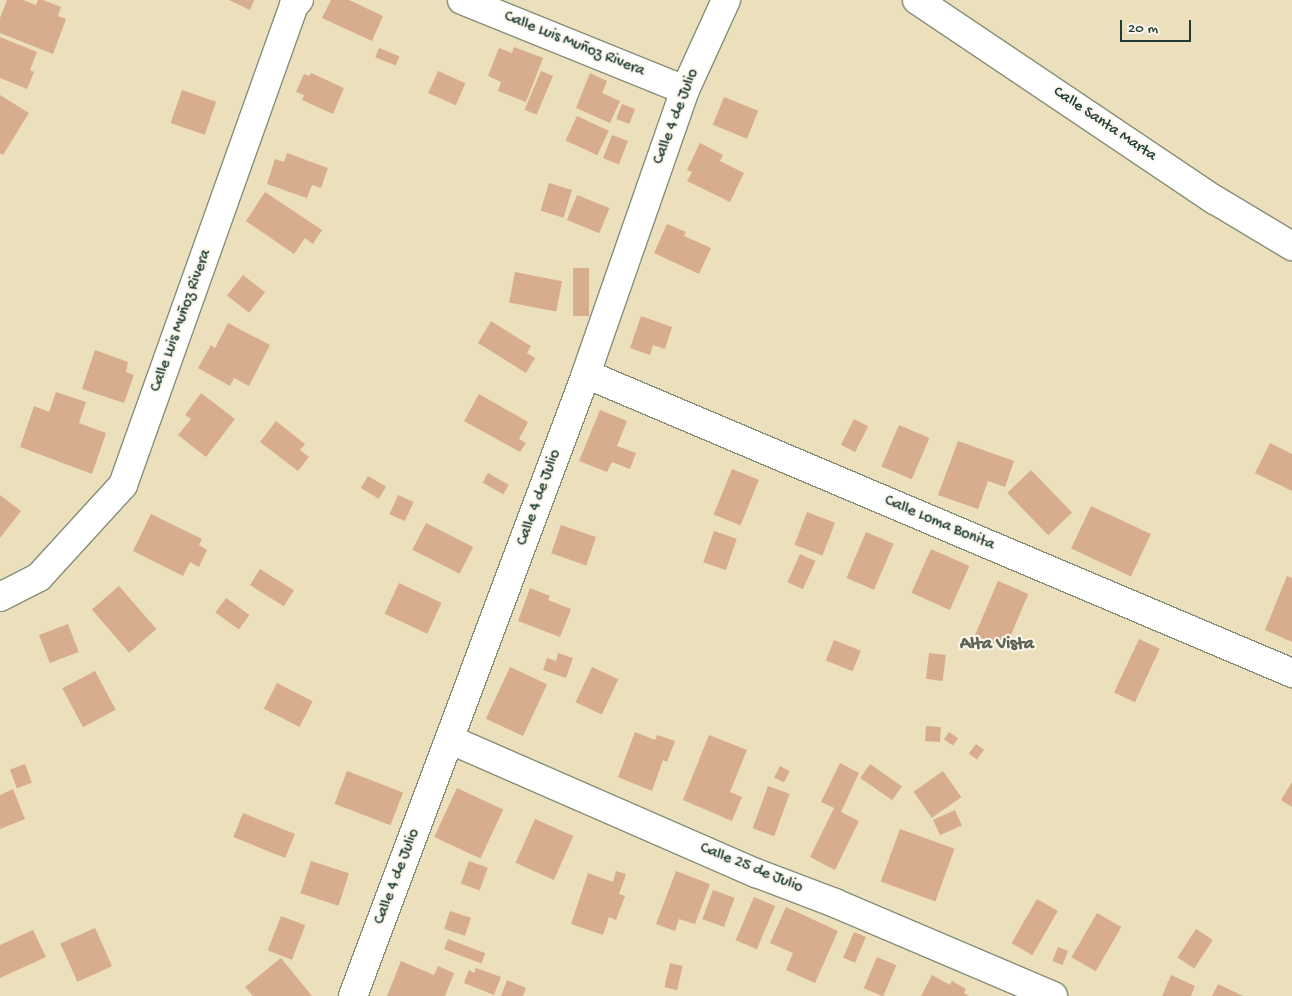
<!DOCTYPE html>
<html>
<head>
<meta charset="utf-8">
<style>
  body { margin:0 }
  #map { position:relative; width:1292px; height:996px; overflow:hidden; background:#ecdfbc; font-family:"Gochi Hand",sans-serif }
  div>[style] { position:absolute }
  .building>* { inset:0; background:#d8ad8e; transform-origin:0 0 }
  .roads { filter:drop-shadow(1px 0 #868e78) drop-shadow(-1px 0 #868e78) drop-shadow(0 1px #868e78) drop-shadow(0 -1px #868e78) }
  .minor>* { height:28px; margin:-14px; padding:0 14px; transform-origin:14px; border-radius:14px; background:#fff }
  span { translate:-50% -50%; white-space:nowrap; text-align:center; line-height:1.15; -webkit-text-stroke:4px #fbf7ec; paint-order:stroke }
  .street-label { font-size:16px; color:#1f3d34 }
  .neighbourhood-label { font-size:18px; color:#606454; font-weight:700 }
  .scale { position:absolute; left:1120px; top:20px; width:71px; height:22px; box-sizing:border-box; border:2px solid #1f3d34; border-top:0; padding-left:6px; font-size:15px; line-height:18px; white-space:nowrap; color:#1f3d34; -webkit-text-stroke:4px #fbf7ec; paint-order:stroke }
</style>
</head>
<body>
<div id="map">
  <div class="building">
    <i style="clip-path:polygon(7px 0,23px 0,36px 5px,38px 0,43px 0,61px 7px,58px 16px,66px 19px,53px 54px,0 33px,0 18px)"></i>
    <i style="clip-path:polygon(229px 0,254px 0,250px 10px)"></i>
    <i style="clip-path:polygon(331px 0,349px 0,383px 16px,372px 41px,322px 18px)"></i>
    <i style="clip-path:polygon(0 37px,37px 52px,30px 70px,34px 72px,27px 89px,0 78px)"></i>
    <i style="clip-path:polygon(514px 47px,543px 58px,526px 102px,498px 91px,501px 82px,488px 76px,499px 48px,512px 53px)"></i>
    <i style="left:379px;top:48px;width:22px;height:10px;rotate:22deg"></i>
    <i style="left:438px;top:71px;width:30px;height:24px;rotate:24deg"></i>
    <i style="left:541px;top:71px;width:13px;height:42px;rotate:23deg"></i>
    <i style="clip-path:polygon(311px 73px,344px 88px,333px 114px,302px 100px,304px 95px,296px 92px,304px 74px,309px 76px)"></i>
    <i style="clip-path:polygon(590px 73px,607px 81px,602px 93px,620px 101px,610px 123px,576px 108px)"></i>
    <i style="left:182px;top:90px;width:36px;height:35px;rotate:19deg"></i>
    <i style="clip-path:polygon(0 95px,29px 113px,3px 155px,0 153px)"></i>
    <i style="left:724px;top:97px;width:37px;height:30px;rotate:22deg"></i>
    <i style="left:622px;top:104px;width:14px;height:16px;rotate:21deg"></i>
    <i style="left:577px;top:116px;width:35px;height:27px;rotate:25deg"></i>
    <i style="left:612px;top:135px;width:17px;height:25px;rotate:21deg"></i>
    <i style="clip-path:polygon(700px 143px,723px 155px,720px 161px,744px 173px,730px 202px,687px 181px,692px 172px,687px 170px)"></i>
    <i style="clip-path:polygon(287px 153px,328px 168px,321px 188px,312px 185px,307px 198px,267px 184px,275px 159px,284px 162px)"></i>
    <i style="left:549px;top:183px;width:24px;height:29px;rotate:17deg"></i>
    <i style="clip-path:polygon(265px 192px,322px 230px,313px 244px,305px 238px,294px 254px,246px 221px)"></i>
    <i style="left:577px;top:195px;width:35px;height:27px;rotate:22deg"></i>
    <i style="clip-path:polygon(667px 224px,686px 232px,684px 236px,711px 248px,699px 274px,654px 253px)"></i>
    <i style="left:573px;top:268px;width:16px;height:48px"></i>
    <i style="left:515px;top:272px;width:48px;height:31px;rotate:11deg"></i>
    <i style="left:243px;top:275px;width:28px;height:26px;rotate:38deg"></i>
    <i style="clip-path:polygon(641px 316px,672px 327px,665px 349px,653px 345px,650px 355px,630px 348px)"></i>
    <i style="clip-path:polygon(491px 321px,531px 346px,527px 353px,535px 358px,526px 373px,478px 343px)"></i>
    <i style="clip-path:polygon(228px 323px,270px 345px,249px 386px,234px 378px,230px 386px,198px 368px,211px 345px,215px 348px)"></i>
    <i style="clip-path:polygon(95px 350px,128px 362px,126px 372px,134px 375px,124px 403px,82px 389px)"></i>
    <i style="clip-path:polygon(56px 392px,86px 402px,79px 423px,106px 433px,92px 474px,20px 447px,34px 406px,49px 412px)"></i>
    <i style="clip-path:polygon(201px 393px,235px 419px,206px 457px,178px 435px,191px 419px,185px 415px)"></i>
    <i style="clip-path:polygon(479px 394px,528px 422px,519px 439px,526px 443px,520px 452px,464px 421px)"></i>
    <i style="clip-path:polygon(600px 410px,627px 421px,617px 446px,636px 453px,630px 469px,612px 462px,607px 472px,579px 461px)"></i>
    <i style="left:854px;top:419px;width:16px;height:29px;rotate:27deg"></i>
    <i style="clip-path:polygon(276px 421px,305px 444px,300px 450px,309px 457px,298px 471px,260px 442px)"></i>
    <i style="left:899px;top:425px;width:33px;height:45px;rotate:23deg"></i>
    <i style="clip-path:polygon(958px 441px,1014px 461px,1005px 487px,988px 481px,978px 509px,938px 495px)"></i>
    <i style="clip-path:polygon(1270px 443px,1292px 454px,1292px 491px,1255px 473px)"></i>
    <i style="left:732px;top:469px;width:29px;height:49px;rotate:22deg"></i>
    <i style="left:1031px;top:470px;width:59px;height:33px;rotate:46deg"></i>
    <i style="left:488px;top:473px;width:24px;height:11px;rotate:30deg"></i>
    <i style="left:368px;top:476px;width:21px;height:14px;rotate:31deg"></i>
    <i style="clip-path:polygon(0 495px,21px 511px,0 538px)"></i>
    <i style="left:398px;top:495px;width:17px;height:21px;rotate:24deg"></i>
    <i style="left:1091px;top:506px;width:66px;height:47px;rotate:25deg"></i>
    <i style="left:807px;top:512px;width:30px;height:35px;rotate:21deg"></i>
    <i style="clip-path:polygon(151px 514px,202px 539px,199px 545px,207px 550px,199px 567px,190px 562px,183px 576px,133px 551px)"></i>
    <i style="left:426px;top:523px;width:53px;height:30px;rotate:27deg"></i>
    <i style="left:561px;top:525px;width:37px;height:30px;rotate:19deg"></i>
    <i style="left:714px;top:531px;width:24px;height:33px;rotate:19deg"></i>
    <i style="left:866px;top:532px;width:30px;height:50px;rotate:23deg"></i>
    <i style="left:931px;top:549px;width:42px;height:48px;rotate:24deg"></i>
    <i style="left:800px;top:554px;width:17px;height:31px;rotate:24deg"></i>
    <i style="left:260px;top:569px;width:40px;height:19px;rotate:32deg"></i>
    <i style="clip-path:polygon(1287px 576px,1292px 578px,1292px 642px,1265px 630px)"></i>
    <i style="left:998px;top:581px;width:33px;height:59px;rotate:23deg"></i>
    <i style="left:399px;top:583px;width:47px;height:34px;rotate:25deg"></i>
    <i style="left:119px;top:586px;width:57px;height:36px;rotate:49deg"></i>
    <i style="clip-path:polygon(530px 588px,550px 596px,548px 600px,571px 609px,560px 637px,518px 621px)"></i>
    <i style="left:226px;top:598px;width:29px;height:18px;rotate:36deg"></i>
    <i style="left:68px;top:624px;width:30px;height:31px;rotate:69deg"></i>
    <i style="left:1139px;top:639px;width:23px;height:59px;rotate:25deg"></i>
    <i style="left:834px;top:640px;width:29px;height:22px;rotate:22deg"></i>
    <i style="clip-path:polygon(558px 653px,573px 658px,566px 678px,543px 670px,547px 658px,556px 661px)"></i>
    <i style="left:929px;top:653px;width:17px;height:26px;rotate:7deg"></i>
    <i style="left:510px;top:667px;width:41px;height:57px;rotate:25deg"></i>
    <i style="left:592px;top:667px;width:29px;height:39px;rotate:25deg"></i>
    <i style="left:95px;top:671px;width:44px;height:37px;rotate:62deg"></i>
    <i style="left:277px;top:683px;width:40px;height:29px;rotate:27deg"></i>
    <i style="left:926px;top:726px;width:15px;height:15px;rotate:4deg"></i>
    <i style="clip-path:polygon(635px 732px,655px 740px,657px 735px,675px 741px,667px 762px,663px 760px,652px 791px,618px 777px)"></i>
    <i style="left:949px;top:732px;width:11px;height:9px;rotate:34deg"></i>
    <i style="clip-path:polygon(709px 735px,747px 750px,730px 792px,742px 797px,732px 821px,683px 800px)"></i>
    <i style="left:976px;top:744px;width:10px;height:12px;rotate:37deg"></i>
    <i style="clip-path:polygon(840px 763px,859px 773px,841px 812px,859px 821px,835px 870px,810px 857px,834px 808px,821px 802px)"></i>
    <i style="left:25px;top:764px;width:20px;height:16px;rotate:70deg"></i>
    <i style="left:870px;top:764px;width:39px;height:17px;rotate:35deg"></i>
    <i style="left:780px;top:766px;width:11px;height:13px;rotate:27deg"></i>
    <i style="left:347px;top:771px;width:60px;height:35px;rotate:21deg"></i>
    <i style="left:943px;top:771px;width:32px;height:36px;rotate:55deg"></i>
    <i style="clip-path:polygon(1292px 782px,1292px 807px,1281px 800px)"></i>
    <i style="left:768px;top:786px;width:23px;height:45px;rotate:20deg"></i>
    <i style="left:457px;top:788px;width:51px;height:54px;rotate:25deg"></i>
    <i style="clip-path:polygon(13px 789px,25px 819px,0 829px,0 795px)"></i>
    <i style="left:955px;top:810px;width:17px;height:24px;rotate:66deg"></i>
    <i style="left:243px;top:813px;width:56px;height:26px;rotate:22deg"></i>
    <i style="left:535px;top:819px;width:42px;height:48px;rotate:24deg"></i>
    <i style="left:900px;top:829px;width:58px;height:56px;rotate:20deg"></i>
    <i style="left:311px;top:861px;width:40px;height:34px;rotate:18deg"></i>
    <i style="left:469px;top:861px;width:20px;height:24px;rotate:20deg"></i>
    <i style="clip-path:polygon(616px 871px,626px 874px,619px 894px,625px 896px,616px 920px,609px 917px,603px 935px,571px 924px,588px 873px,613px 882px)"></i>
    <i style="clip-path:polygon(676px 871px,710px 884px,695px 924px,679px 919px,675px 931px,656px 924px)"></i>
    <i style="left:713px;top:890px;width:23px;height:31px;rotate:20deg"></i>
    <i style="left:754px;top:897px;width:23px;height:47px;rotate:23deg"></i>
    <i style="left:1037px;top:899px;width:24px;height:51px;rotate:30deg"></i>
    <i style="clip-path:polygon(786px 907px,838px 931px,815px 983px,786px 970px,793px 953px,770px 943px)"></i>
    <i style="left:450px;top:911px;width:22px;height:19px;rotate:18deg"></i>
    <i style="left:1097px;top:913px;width:28px;height:51px;rotate:30deg"></i>
    <i style="left:281px;top:916px;width:26px;height:37px;rotate:21deg"></i>
    <i style="left:95px;top:928px;width:42px;height:38px;rotate:66deg"></i>
    <i style="left:1196px;top:929px;width:20px;height:34px;rotate:33deg"></i>
    <i style="clip-path:polygon(33px 930px,46px 957px,0 978px,0 945px)"></i>
    <i style="left:854px;top:932px;width:13px;height:28px;rotate:23deg"></i>
    <i style="left:448px;top:939px;width:40px;height:11px;rotate:21deg"></i>
    <i style="left:1058px;top:947px;width:11px;height:15px;rotate:22deg"></i>
    <i style="left:877px;top:957px;width:21px;height:34px;rotate:23deg"></i>
    <i style="clip-path:polygon(281px 958px,312px 996px,253px 996px,245px 987px)"></i>
    <i style="clip-path:polygon(401px 961px,434px 975px,438px 966px,454px 973px,445px 996px,387px 996px)"></i>
    <i style="left:670px;top:963px;width:13px;height:25px;rotate:13deg"></i>
    <i style="clip-path:polygon(476px 968px,501px 977px,494px 995px,464px 983px,469px 970px,474px 973px)"></i>
    <i style="clip-path:polygon(932px 975px,950px 985px,952px 981px,966px 989px,964px 993px,969px 996px,921px 996px)"></i>
    <i style="clip-path:polygon(1171px 975px,1195px 986px,1191px 996px,1162px 996px)"></i>
    <i style="clip-path:polygon(507px 980px,526px 988px,523px 996px,501px 996px)"></i>
    <i style="clip-path:polygon(1218px 984px,1243px 996px,1212px 996px)"></i>
  </div>
  <div class="roads">
    <div class="minor">
      <i style="left:462px;top:0;width:240px;rotate:22deg"></i>
      <i style="left:917px;top:0;width:359px;rotate:33.9deg"></i>
      <i style="left:1215px;top:200px;width:90px;rotate:30.9deg"></i>
      <i style="left:586px;top:374px;width:767px;rotate:22.95deg"></i>
      <i style="left:0;top:597px;width:44px;rotate:-27.1deg"></i>
      <i style="left:39px;top:577px;width:125px;rotate:-47.6deg"></i>
      <i style="left:123px;top:485px;width:510px;rotate:-70.39deg"></i>
      <i style="left:294px;top:5px;width:7px;rotate:-45deg"></i>
      <i style="left:451px;top:740px;width:333px;rotate:23.6deg"></i>
      <i style="left:756px;top:873px;width:85px;rotate:20.8deg"></i>
      <i style="left:835px;top:903px;width:237px;rotate:23.1deg"></i>
      <i style="left:353px;top:996px;width:664px;rotate:-69.46deg"></i>
      <i style="left:586px;top:374px;width:301px;rotate:-70.8deg"></i>
      <i style="left:685px;top:90px;width:99px;rotate:-65.5deg"></i>
    </div>
  </div>
  <div class="street-label">
    <span style="left:574px;top:45px;rotate:22deg">Calle Luis Muñoz Rivera</span>
    <span style="left:677px;top:117px;rotate:-69deg">Calle 4 de Julio</span>
    <span style="left:1104px;top:125px;rotate:34deg">Calle Santa Marta</span>
    <span style="left:182px;top:321px;rotate:-70deg">Calle Luis Muñoz Rivera</span>
    <span style="left:540px;top:498px;rotate:-70deg">Calle 4 de Julio</span>
    <span style="left:939px;top:524px;rotate:23deg">Calle Loma Bonita</span>
    <span style="left:751px;top:869px;rotate:22deg">Calle 25 de Julio</span>
    <span style="left:398px;top:877px;rotate:-69deg">Calle 4 de Julio</span>
  </div>
  <div class="neighbourhood-label">
    <span style="left:997px;top:645px">Alta Vista</span>
  </div>
  <div class="scale">20 m</div>
</div>
</body>
</html>
